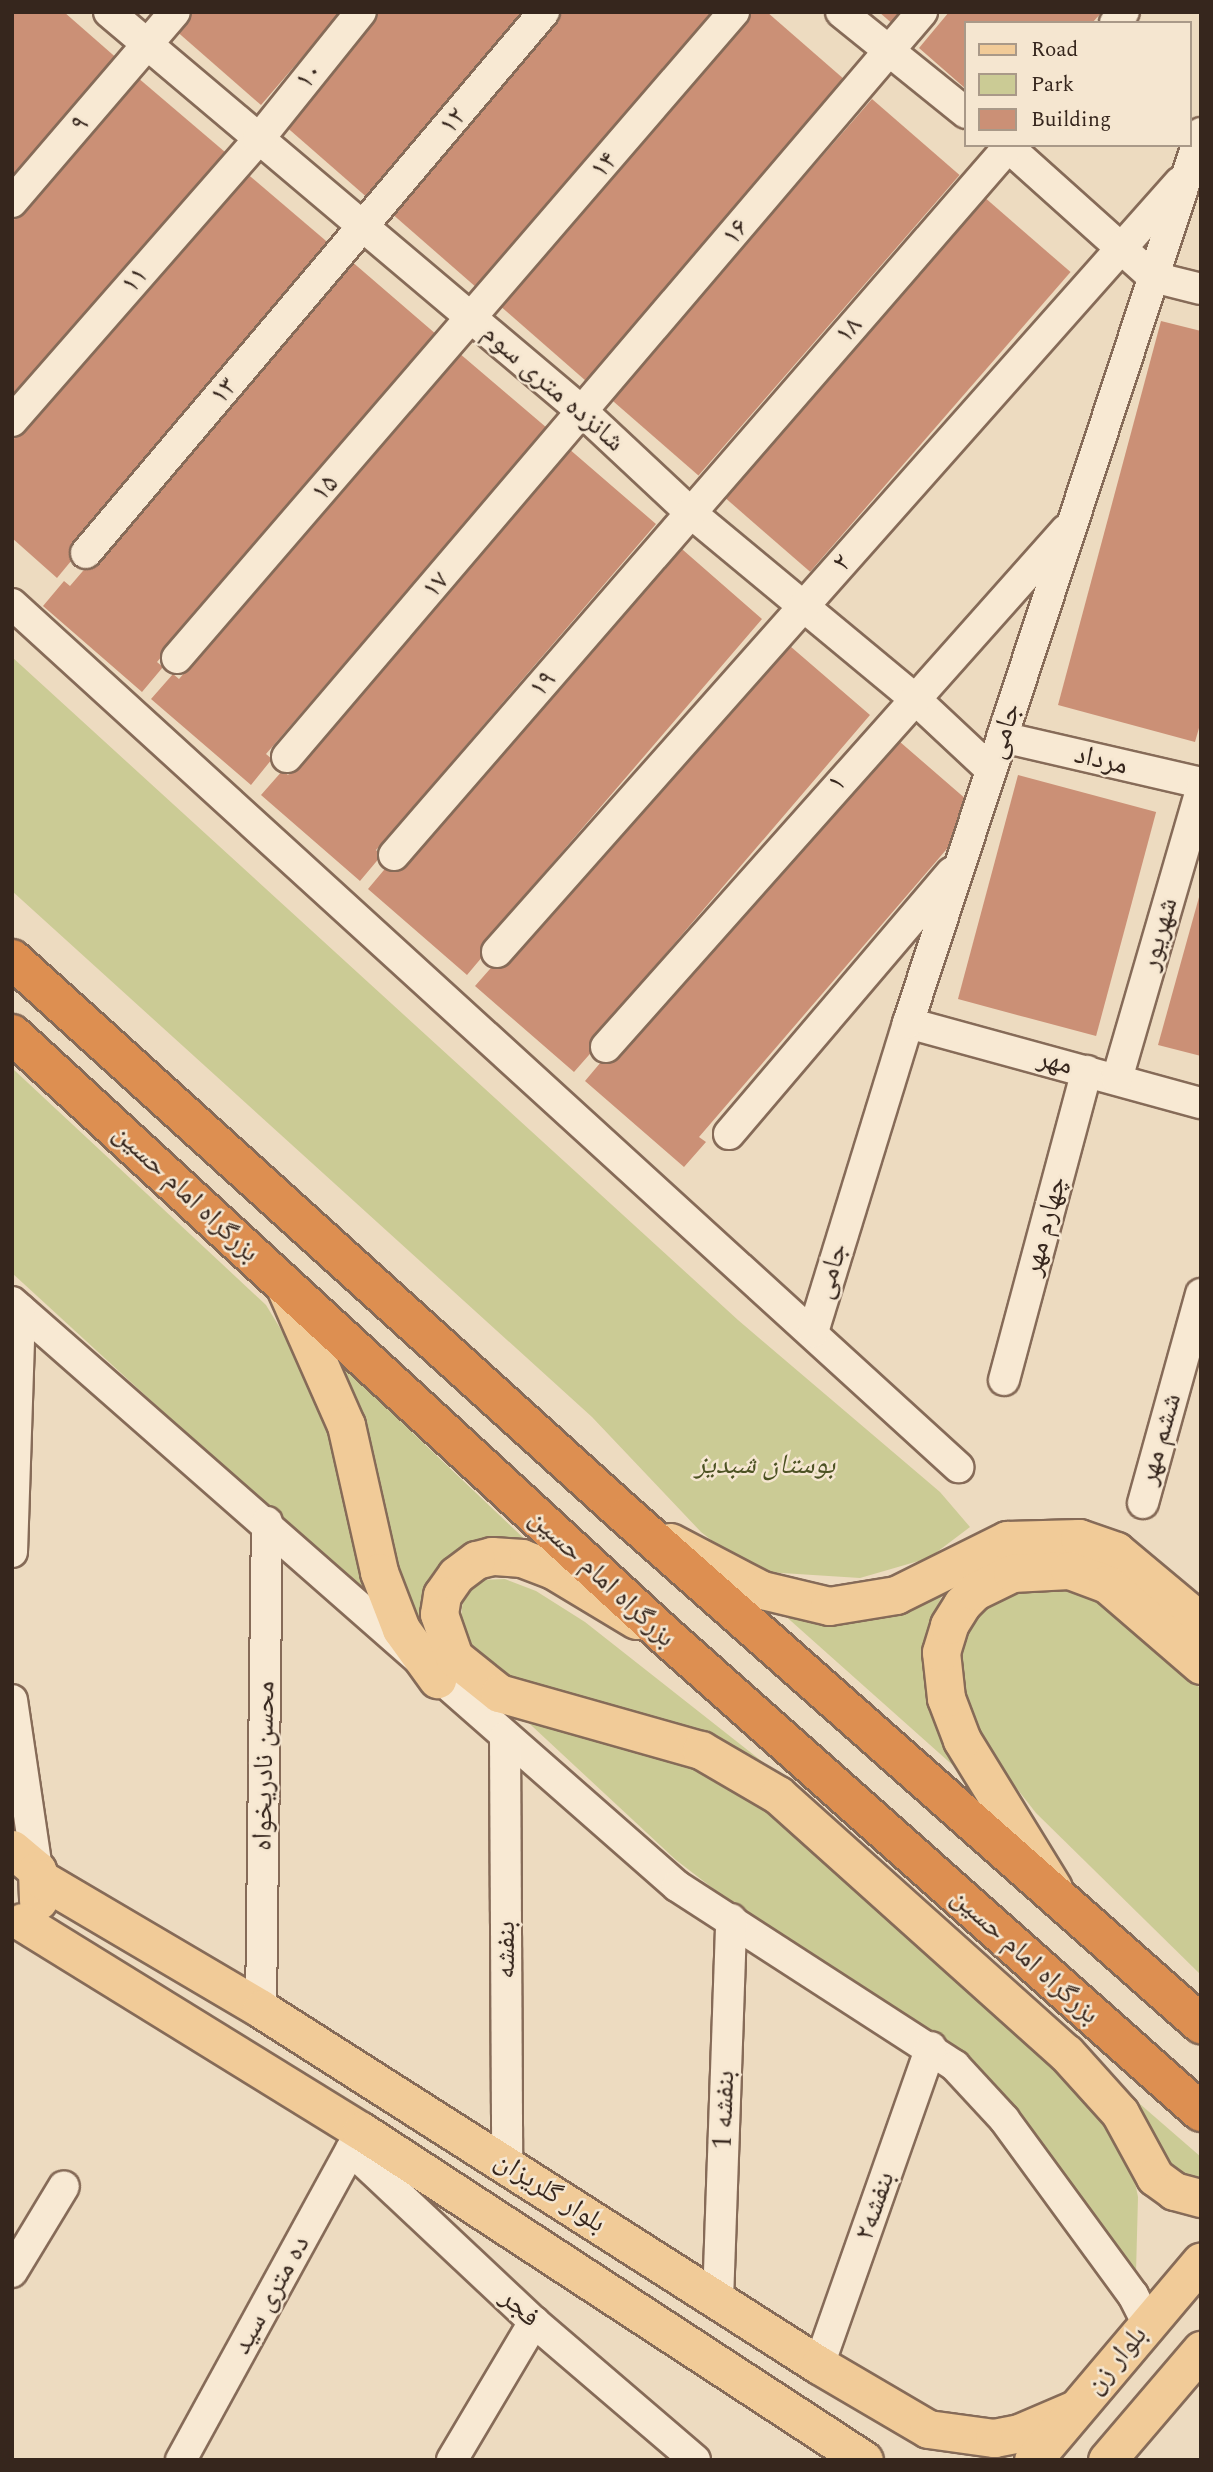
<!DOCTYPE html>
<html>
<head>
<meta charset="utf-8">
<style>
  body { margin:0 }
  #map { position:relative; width:1213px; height:2472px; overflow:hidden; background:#eddbc0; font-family:Spectral,"Noto Naskh Arabic",serif }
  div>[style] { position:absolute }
  .green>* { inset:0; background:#cbcb95 }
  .building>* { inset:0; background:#cb9076; transform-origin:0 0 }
  .roads { filter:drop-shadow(2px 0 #866b58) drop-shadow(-2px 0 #866b58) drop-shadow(0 2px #866b58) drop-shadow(0 -2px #866b58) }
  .minor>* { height:30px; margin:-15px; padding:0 15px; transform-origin:15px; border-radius:15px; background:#f8e9d3 }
  .major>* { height:37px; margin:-18.5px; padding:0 18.5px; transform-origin:18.5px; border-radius:18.5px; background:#f1cb98 }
  .highway>* { height:38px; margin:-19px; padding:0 19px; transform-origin:19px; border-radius:19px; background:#dd8f51 }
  span { translate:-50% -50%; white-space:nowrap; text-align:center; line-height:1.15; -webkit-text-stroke:5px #f5e6d0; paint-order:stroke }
  .street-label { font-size:28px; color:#36261d }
  .park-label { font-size:28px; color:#4c5223; font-style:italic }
  .frame { position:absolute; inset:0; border:14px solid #36261d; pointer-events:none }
  .legend { position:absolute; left:964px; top:21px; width:228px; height:126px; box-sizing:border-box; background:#f5e6d0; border:2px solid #a99988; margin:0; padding:9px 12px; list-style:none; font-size:21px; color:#36261d }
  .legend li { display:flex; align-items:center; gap:14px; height:35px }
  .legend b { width:35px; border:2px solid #a99988 }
</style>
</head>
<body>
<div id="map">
  <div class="green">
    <i style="clip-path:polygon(12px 657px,738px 1320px,940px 1492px,970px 1527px,929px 1558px,860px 1578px,766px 1572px,733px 1557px,701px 1532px,592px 1417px,12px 891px)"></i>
    <i style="clip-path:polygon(12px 1068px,266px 1305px,331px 1412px,368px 1600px,12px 1273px)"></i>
    <i style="clip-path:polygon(338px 1362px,534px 1548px,424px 1593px,419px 1621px,422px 1637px,412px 1634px)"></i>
    <i style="clip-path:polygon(505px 1579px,536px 1591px,585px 1622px,764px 1763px,711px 1738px,521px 1686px,477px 1660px,460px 1628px,463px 1598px,479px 1580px)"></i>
    <i style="clip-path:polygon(1049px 1584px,1088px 1594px,1118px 1610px,1201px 1689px,1201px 1975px,1036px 1813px,993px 1758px,965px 1710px,958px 1666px,963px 1641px,977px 1616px,994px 1600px)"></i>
    <i style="clip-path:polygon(945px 1589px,929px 1624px,924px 1651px,966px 1777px,782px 1613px)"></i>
    <i style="clip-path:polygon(518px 1713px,688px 1759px,798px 1834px,1073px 2074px,1130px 2157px,1138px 2197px,1136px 2273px,1035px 2133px,980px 2068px,732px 1903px,676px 1860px)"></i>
    <i style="clip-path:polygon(1110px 2078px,1201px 2157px,1201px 2189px,1181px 2184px)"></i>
  </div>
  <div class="building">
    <i style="clip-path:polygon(12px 12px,64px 12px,120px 61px,12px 186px)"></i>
    <i style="clip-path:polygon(188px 12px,341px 12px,261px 105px,174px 29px)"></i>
    <i style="clip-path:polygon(379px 12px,531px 12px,370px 200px,283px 124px)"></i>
    <i style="clip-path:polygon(562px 12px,714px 12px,477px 288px,390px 212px)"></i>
    <i style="clip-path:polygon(751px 12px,767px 12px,845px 80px,586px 381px,499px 305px)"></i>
    <i style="clip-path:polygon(879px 12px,907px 12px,895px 26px)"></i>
    <i style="clip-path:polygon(949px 12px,1102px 12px,1092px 23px,966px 23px,966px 89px,919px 48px)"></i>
    <i style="clip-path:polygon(137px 77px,225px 152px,12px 400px,12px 222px)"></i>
    <i style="left:872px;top:99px;width:116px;height:398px;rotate:41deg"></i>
    <i style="clip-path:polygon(244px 171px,332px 246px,57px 578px,12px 538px,12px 441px)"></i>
    <i style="left:983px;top:196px;width:116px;height:397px;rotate:41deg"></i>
    <i style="clip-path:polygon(350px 260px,437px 335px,157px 662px,163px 667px,142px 692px,43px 606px,64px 581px,70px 586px)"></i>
    <i style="clip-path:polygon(1161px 321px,1201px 331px,1201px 721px,1195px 742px,1058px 705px)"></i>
    <i style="clip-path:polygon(459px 353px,547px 428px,266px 754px,272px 759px,251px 785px,151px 699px,173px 674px,179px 679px)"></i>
    <i style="clip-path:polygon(568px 448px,656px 524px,376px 850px,381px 856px,360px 881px,261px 795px,283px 770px,288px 775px)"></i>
    <i style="clip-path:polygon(675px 543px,762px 619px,482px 945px,488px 950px,467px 975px,368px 889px,389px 864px,395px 869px)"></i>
    <i style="clip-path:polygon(783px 640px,870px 715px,590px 1042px,596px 1047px,574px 1072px,475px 986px,497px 961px,503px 966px)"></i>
    <i style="clip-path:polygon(892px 735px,967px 800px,958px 836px,699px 1137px,706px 1142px,684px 1167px,585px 1081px,606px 1056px,612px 1061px)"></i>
    <i style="left:1018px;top:775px;width:143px;height:232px;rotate:15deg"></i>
    <i style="clip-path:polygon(1201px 890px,1201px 1056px,1158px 1045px)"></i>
  </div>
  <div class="roads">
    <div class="minor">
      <i style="left:109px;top:12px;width:622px;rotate:40.17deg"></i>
      <i style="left:584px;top:413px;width:146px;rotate:43.1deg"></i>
      <i style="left:691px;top:513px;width:288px;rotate:39.7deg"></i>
      <i style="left:913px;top:697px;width:107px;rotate:43.1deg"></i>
      <i style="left:841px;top:12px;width:161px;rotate:38.9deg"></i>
      <i style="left:1115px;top:23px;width:14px;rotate:-51deg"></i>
      <i style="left:1006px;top:145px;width:198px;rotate:41.9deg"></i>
      <i style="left:1153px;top:277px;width:49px;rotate:14deg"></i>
      <i style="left:12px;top:202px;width:250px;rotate:-49.4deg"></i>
      <i style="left:12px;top:421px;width:373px;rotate:-48.8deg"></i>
      <i style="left:258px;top:140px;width:164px;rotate:-51.2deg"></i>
      <i style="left:86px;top:553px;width:709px;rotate:-49.75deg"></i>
      <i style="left:12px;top:604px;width:1281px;rotate:42.37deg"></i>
      <i style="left:177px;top:658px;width:853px;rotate:-49.23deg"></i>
      <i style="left:1002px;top:737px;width:204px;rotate:13deg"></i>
      <i style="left:287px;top:757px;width:979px;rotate:-49.56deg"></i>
      <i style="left:394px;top:855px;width:940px;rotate:-49.05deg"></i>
      <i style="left:497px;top:952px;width:1029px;rotate:-48.43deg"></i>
      <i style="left:908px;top:1023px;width:304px;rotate:15.3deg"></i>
      <i style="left:606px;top:1047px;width:692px;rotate:-48.34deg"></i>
      <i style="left:1117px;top:1079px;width:302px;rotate:-73.8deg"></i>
      <i style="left:729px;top:1134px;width:343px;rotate:-49.6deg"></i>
      <i style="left:12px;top:1302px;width:885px;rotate:41.29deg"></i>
      <i style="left:677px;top:1886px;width:331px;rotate:32.9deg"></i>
      <i style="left:955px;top:2066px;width:72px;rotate:47.2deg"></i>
      <i style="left:1004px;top:2119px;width:218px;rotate:53.8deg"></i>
      <i style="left:1133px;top:2295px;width:30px;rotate:63deg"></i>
      <i style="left:813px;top:1332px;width:323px;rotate:-72.9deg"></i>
      <i style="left:908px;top:1023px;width:937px;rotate:-71.78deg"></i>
      <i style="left:1004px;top:1380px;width:320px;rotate:-75deg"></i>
      <i style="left:1143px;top:1503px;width:217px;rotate:-74.5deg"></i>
      <i style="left:12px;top:1552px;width:243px;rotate:-88.1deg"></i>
      <i style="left:12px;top:1700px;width:172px;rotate:81.6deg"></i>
      <i style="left:505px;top:1737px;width:427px;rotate:89.7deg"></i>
      <i style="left:261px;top:2009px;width:487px;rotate:-89.3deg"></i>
      <i style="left:351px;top:2150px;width:251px;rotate:43.2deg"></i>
      <i style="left:534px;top:2322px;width:212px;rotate:40.6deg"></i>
      <i style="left:12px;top:2272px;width:100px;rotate:-58.8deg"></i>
      <i style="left:718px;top:2300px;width:381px;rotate:-88deg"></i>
      <i style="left:819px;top:2365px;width:337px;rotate:-70.6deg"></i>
      <i style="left:181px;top:2460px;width:371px;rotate:-61.3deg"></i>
      <i style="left:452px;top:2460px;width:161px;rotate:-59.3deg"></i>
    </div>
    <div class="major">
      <i style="left:285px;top:1287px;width:151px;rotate:66.2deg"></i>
      <i style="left:346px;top:1425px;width:151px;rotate:77.3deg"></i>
      <i style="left:379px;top:1572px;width:61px;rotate:68.9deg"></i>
      <i style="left:401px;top:1629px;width:62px;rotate:54.2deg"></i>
      <i style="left:670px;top:1542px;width:104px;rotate:27.6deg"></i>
      <i style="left:762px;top:1590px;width:69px;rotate:13.4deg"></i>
      <i style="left:829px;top:1606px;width:68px;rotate:-9.3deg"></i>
      <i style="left:896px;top:1595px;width:124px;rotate:-26.4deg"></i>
      <i style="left:1007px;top:1540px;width:72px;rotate:-1.6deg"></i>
      <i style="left:1079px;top:1538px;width:39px;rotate:19deg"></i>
      <i style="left:1116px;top:1551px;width:111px;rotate:39.9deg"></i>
      <i style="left:636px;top:1620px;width:97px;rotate:-148.9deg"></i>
      <i style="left:553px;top:1570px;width:33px;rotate:-159deg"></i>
      <i style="left:522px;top:1558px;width:30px;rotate:-176deg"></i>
      <i style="left:492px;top:1556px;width:16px;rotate:166deg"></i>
      <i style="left:476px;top:1560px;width:25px;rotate:143deg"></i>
      <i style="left:456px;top:1575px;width:24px;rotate:125deg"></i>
      <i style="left:442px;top:1595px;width:19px;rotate:99deg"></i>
      <i style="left:439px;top:1614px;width:46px;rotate:70.8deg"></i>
      <i style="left:454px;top:1657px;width:58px;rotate:38.7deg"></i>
      <i style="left:499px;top:1693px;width:210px;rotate:15.8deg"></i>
      <i style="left:701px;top:1750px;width:89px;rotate:30.3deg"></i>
      <i style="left:778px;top:1795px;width:387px;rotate:41.9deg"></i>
      <i style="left:1066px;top:2053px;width:81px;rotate:48deg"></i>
      <i style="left:1120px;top:2113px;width:73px;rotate:61.3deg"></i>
      <i style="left:1155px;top:2177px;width:24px;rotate:36deg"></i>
      <i style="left:1174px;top:2191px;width:28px;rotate:15deg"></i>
      <i style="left:12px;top:1849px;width:33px;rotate:40deg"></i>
      <i style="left:37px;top:1870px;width:31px;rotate:88deg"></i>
      <i style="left:39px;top:1878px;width:258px;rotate:30.5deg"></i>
      <i style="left:261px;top:2009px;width:662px;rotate:32.54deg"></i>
      <i style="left:819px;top:2365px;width:126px;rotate:30.4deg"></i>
      <i style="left:928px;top:2429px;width:67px;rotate:7.8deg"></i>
      <i style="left:994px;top:2438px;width:25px;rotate:-11deg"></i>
      <i style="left:1019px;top:2433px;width:61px;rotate:-23.2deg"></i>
      <i style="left:1053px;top:1888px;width:174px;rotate:-121.6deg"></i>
      <i style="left:962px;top:1740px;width:45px;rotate:-110.9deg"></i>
      <i style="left:946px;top:1698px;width:46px;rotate:-96.2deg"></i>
      <i style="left:941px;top:1652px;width:28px;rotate:-73deg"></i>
      <i style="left:949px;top:1625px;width:25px;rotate:-58deg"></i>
      <i style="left:962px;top:1604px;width:18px;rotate:-45deg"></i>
      <i style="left:975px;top:1591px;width:41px;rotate:-25.9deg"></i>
      <i style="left:1012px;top:1573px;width:57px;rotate:-3deg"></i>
      <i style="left:1069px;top:1570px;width:40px;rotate:20.2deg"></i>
      <i style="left:1107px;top:1584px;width:124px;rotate:40.8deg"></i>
      <i style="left:22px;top:1922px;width:398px;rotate:31.7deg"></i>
      <i style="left:361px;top:2131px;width:601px;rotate:33.19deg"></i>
      <i style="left:1033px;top:2460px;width:260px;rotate:-49.8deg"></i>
      <i style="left:1107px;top:2460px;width:145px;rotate:-49.5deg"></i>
    </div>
    <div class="highway">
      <i style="left:12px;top:959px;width:830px;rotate:42.17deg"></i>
      <i style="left:627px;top:1516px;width:767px;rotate:41.51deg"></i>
      <i style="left:12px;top:1034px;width:892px;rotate:42.64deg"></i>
      <i style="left:668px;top:1638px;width:713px;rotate:41.65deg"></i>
    </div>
  </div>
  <div class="street-label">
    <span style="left:309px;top:76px;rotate:-51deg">۱۰</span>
    <span style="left:453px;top:121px;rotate:-50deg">۱۲</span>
    <span style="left:80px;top:124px;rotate:-49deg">۹</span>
    <span style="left:604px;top:165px;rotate:-50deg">۱۴</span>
    <span style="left:736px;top:232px;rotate:-50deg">۱۶</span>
    <span style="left:135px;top:280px;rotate:-49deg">۱۱</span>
    <span style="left:849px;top:330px;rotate:-49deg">۱۸</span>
    <span style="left:553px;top:388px;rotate:41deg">شانزده متری سوم</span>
    <span style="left:224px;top:391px;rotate:-49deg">۱۳</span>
    <span style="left:325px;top:488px;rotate:-49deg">۱۵</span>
    <span style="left:842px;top:563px;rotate:-48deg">۲</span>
    <span style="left:436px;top:585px;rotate:-49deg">۱۷</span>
    <span style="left:543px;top:684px;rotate:-49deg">۱۹</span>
    <span style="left:1004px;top:731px;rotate:-72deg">جامی</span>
    <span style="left:1101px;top:760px;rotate:13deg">مرداد</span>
    <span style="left:837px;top:783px;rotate:-49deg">۱</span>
    <span style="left:1159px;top:934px;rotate:-74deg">شهریور</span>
    <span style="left:1055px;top:1062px;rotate:15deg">مهر</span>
    <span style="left:186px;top:1193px;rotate:43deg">بزرگراه امام حسین</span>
    <span style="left:1045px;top:1226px;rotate:-75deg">چهارم مهر</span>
    <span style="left:831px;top:1271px;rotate:-73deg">جامی</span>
    <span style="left:1160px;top:1439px;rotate:-74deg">ششم مهر</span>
    <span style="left:602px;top:1578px;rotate:43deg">بزرگراه امام حسین</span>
    <span style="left:264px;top:1766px;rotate:-89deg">محسن نادریخواه</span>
    <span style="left:506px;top:1950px;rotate:-90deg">بنفشه</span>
    <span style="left:1025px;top:1956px;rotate:42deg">بزرگراه امام حسین</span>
    <span style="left:724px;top:2110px;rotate:-88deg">بنفشه 1</span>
    <span style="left:550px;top:2192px;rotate:33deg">بلوار گلریزان</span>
    <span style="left:875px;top:2206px;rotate:-71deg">بنفشه۲</span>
    <span style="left:271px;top:2295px;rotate:-61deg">ده متری سید</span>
    <span style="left:520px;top:2308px;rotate:43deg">فجر</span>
    <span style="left:1116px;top:2360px;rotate:-50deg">بلوار زن</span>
  </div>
  <div class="park-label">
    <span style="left:765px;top:1465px">بوستان شبدیز</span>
  </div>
  <div class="frame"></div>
  <ul class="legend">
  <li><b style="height:9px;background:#f1cb98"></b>Road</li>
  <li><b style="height:19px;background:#cbcb95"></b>Park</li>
  <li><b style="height:19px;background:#cb9076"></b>Building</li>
  </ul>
</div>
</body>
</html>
